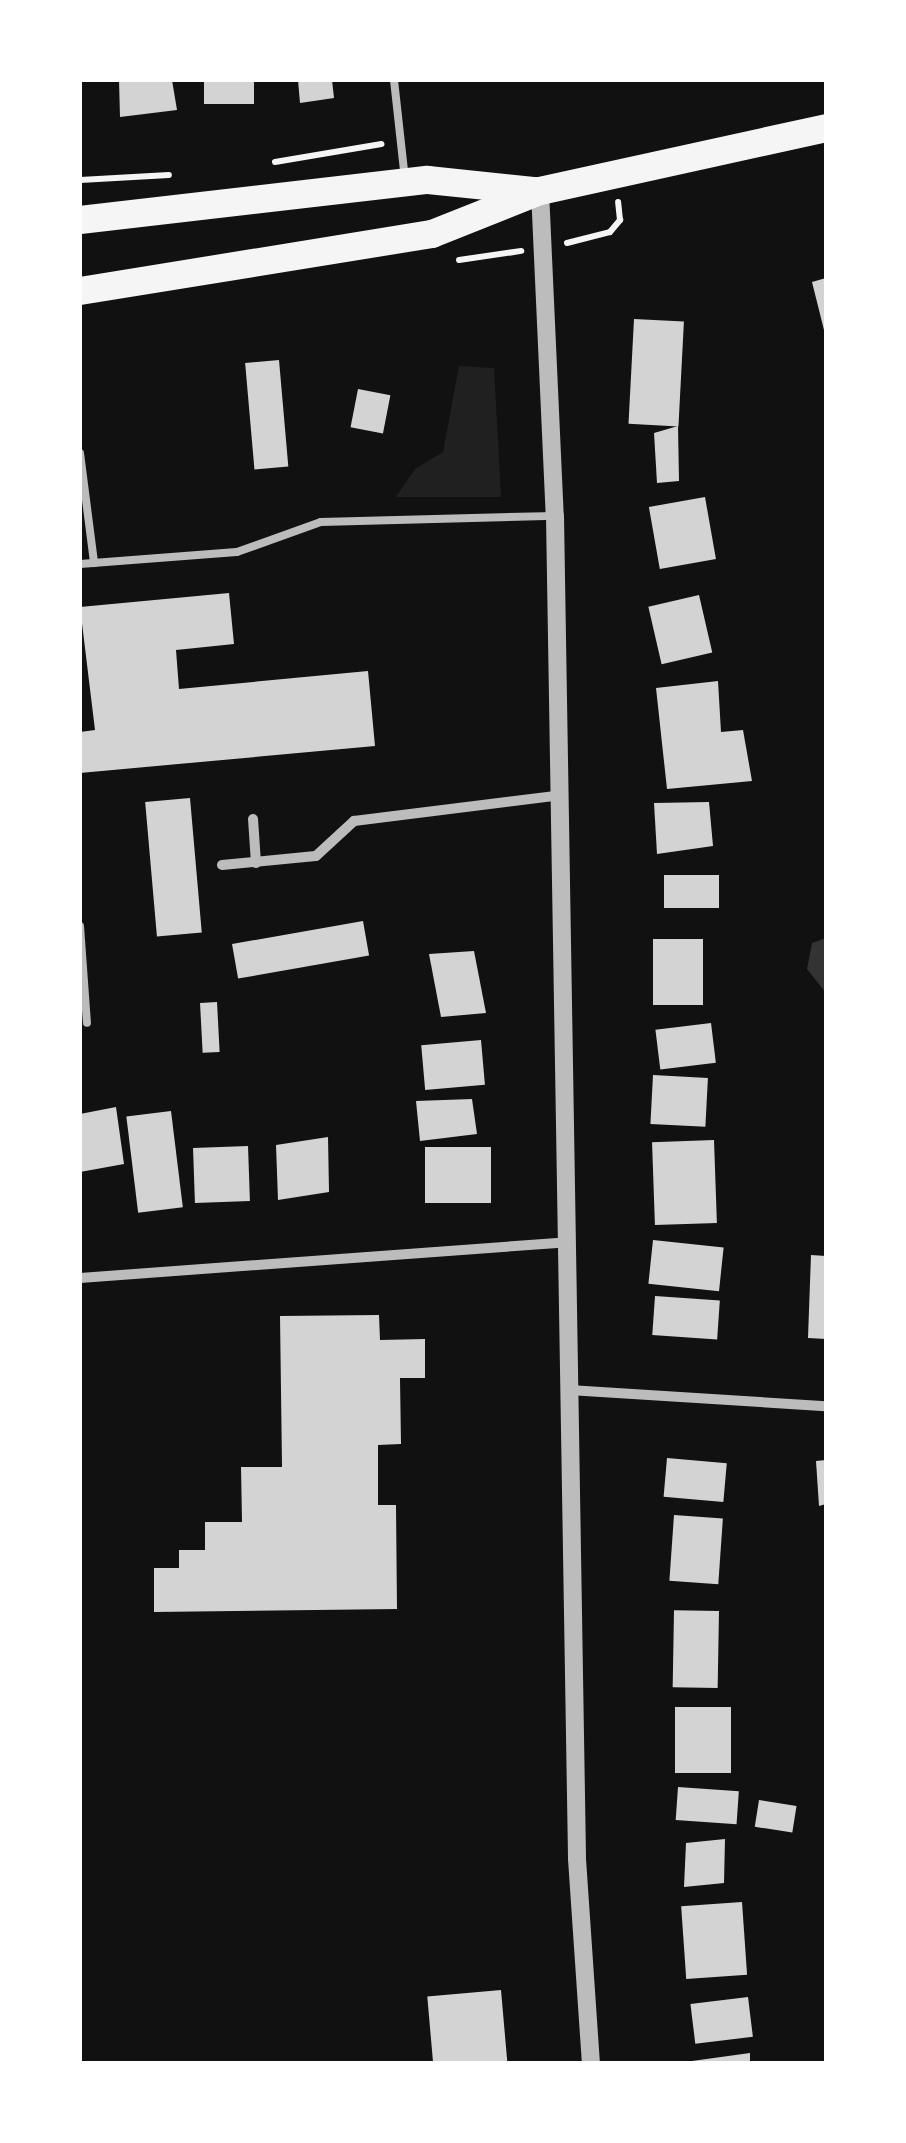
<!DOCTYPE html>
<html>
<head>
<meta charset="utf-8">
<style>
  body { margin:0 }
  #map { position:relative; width:906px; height:2143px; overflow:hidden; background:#111; font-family:Inter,sans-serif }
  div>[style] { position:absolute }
  .green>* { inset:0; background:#202020 }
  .water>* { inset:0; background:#333 }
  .building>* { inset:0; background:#d3d3d3; transform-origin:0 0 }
  .path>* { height:6px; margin:-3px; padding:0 3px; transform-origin:3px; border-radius:3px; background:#f5f5f5 }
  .service>* { height:8px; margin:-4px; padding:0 4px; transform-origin:4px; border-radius:4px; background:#bcbcbc }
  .minor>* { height:10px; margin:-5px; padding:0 5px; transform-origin:5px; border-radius:5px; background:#bcbcbc }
  .tertiary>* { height:18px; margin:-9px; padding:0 9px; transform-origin:9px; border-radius:9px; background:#bcbcbc }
  .trunk>* { height:28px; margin:-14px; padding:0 14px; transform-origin:14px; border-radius:14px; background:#f5f5f5 }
  span { translate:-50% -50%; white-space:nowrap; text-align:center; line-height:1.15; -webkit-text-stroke:10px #fff; paint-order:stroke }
  .frame { position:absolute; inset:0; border:82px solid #fff; pointer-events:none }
</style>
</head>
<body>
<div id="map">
  <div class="green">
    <i style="clip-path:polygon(459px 366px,494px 368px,501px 497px,396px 497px,415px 469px,443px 452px)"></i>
  </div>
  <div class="water">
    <i style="clip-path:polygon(826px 938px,826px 993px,807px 969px,812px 943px)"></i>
  </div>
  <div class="building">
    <i style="clip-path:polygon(119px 80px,172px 80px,177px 110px,120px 117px)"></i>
    <i style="left:204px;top:80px;width:50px;height:24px"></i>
    <i style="clip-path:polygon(298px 80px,332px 80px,334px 98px,300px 103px)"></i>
    <i style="clip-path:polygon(826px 278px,826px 334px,825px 334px,812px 282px)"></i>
    <i style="left:634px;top:319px;width:50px;height:105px;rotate:3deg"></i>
    <i style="left:279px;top:360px;width:107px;height:34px;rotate:85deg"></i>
    <i style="left:358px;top:389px;width:33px;height:39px;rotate:11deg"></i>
    <i style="clip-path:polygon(678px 426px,679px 481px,657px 483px,654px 433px)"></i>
    <i style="left:705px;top:497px;width:63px;height:57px;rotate:80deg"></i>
    <i style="clip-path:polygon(229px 593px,234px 644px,176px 650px,179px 689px,368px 671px,375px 746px,80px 773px,80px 732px,95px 730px,80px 607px)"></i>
    <i style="left:699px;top:595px;width:59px;height:52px;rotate:77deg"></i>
    <i style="clip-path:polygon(718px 681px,721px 732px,743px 730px,752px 781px,667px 789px,656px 688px)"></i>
    <i style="left:190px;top:798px;width:135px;height:45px;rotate:85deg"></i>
    <i style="clip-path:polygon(709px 802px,713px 846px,657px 854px,654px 803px)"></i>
    <i style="left:719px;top:875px;width:33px;height:55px;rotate:90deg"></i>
    <i style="left:363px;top:921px;width:35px;height:133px;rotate:80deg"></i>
    <i style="left:703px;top:939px;width:66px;height:50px;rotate:90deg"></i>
    <i style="clip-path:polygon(474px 951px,486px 1013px,441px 1017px,429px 954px)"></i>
    <i style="left:217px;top:1002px;width:50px;height:17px;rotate:87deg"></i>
    <i style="left:711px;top:1023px;width:40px;height:56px;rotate:83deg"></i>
    <i style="left:481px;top:1040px;width:45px;height:60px;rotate:85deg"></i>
    <i style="left:653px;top:1075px;width:55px;height:49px;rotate:3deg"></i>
    <i style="clip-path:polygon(472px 1099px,477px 1134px,420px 1141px,416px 1101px)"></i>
    <i style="clip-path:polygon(116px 1107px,124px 1164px,80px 1172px,80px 1114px)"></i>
    <i style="left:171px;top:1111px;width:97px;height:45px;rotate:83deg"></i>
    <i style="clip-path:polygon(328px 1137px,329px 1192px,278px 1200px,276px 1145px)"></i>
    <i style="left:714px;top:1140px;width:83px;height:62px;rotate:88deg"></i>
    <i style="left:248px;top:1146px;width:55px;height:55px;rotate:88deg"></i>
    <i style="left:425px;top:1147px;width:66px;height:56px"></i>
    <i style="left:653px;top:1240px;width:71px;height:44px;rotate:6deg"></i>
    <i style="clip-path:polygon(811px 1255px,826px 1256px,826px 1339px,808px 1338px)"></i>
    <i style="left:655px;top:1296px;width:65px;height:39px;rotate:4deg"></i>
    <i style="clip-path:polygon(379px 1315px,380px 1340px,425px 1339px,425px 1378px,400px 1378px,401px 1444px,378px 1445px,378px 1505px,396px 1505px,397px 1609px,154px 1612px,154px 1568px,179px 1568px,179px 1550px,205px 1550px,205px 1522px,242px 1522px,241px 1467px,282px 1467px,280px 1316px)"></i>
    <i style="left:667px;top:1458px;width:60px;height:39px;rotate:5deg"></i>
    <i style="clip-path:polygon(826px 1460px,826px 1504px,819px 1506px,816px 1461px)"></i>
    <i style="left:674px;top:1515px;width:49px;height:66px;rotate:4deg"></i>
    <i style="left:719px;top:1611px;width:77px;height:45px;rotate:91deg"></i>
    <i style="left:731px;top:1707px;width:66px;height:56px;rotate:90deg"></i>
    <i style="left:678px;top:1787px;width:61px;height:33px;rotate:4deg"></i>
    <i style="left:759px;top:1800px;width:38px;height:27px;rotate:9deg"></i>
    <i style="clip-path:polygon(725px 1839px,724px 1883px,684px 1887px,686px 1843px)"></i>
    <i style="left:742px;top:1902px;width:73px;height:61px;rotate:86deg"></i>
    <i style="left:501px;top:1990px;width:73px;height:74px;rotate:85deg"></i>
    <i style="left:748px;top:1997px;width:40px;height:58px;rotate:83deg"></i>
    <i style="clip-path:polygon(750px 2053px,750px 2063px,692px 2063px,692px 2061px)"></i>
  </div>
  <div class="path">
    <i style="left:275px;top:162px;width:108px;rotate:-9.6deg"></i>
    <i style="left:80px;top:180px;width:89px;rotate:-3.2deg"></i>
    <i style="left:567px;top:243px;width:44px;rotate:-14.3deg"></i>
    <i style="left:610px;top:232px;width:16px;rotate:-50deg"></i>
    <i style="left:620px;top:220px;width:18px;rotate:-96deg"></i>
    <i style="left:459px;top:260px;width:63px;rotate:-8.3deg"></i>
  </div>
  <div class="service">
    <i style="left:394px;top:80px;width:100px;rotate:83.7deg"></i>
    <i style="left:80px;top:453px;width:111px;rotate:82.7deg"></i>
    <i style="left:80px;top:564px;width:157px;rotate:-4.4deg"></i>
    <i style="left:237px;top:552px;width:89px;rotate:-19.7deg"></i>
    <i style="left:321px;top:522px;width:234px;rotate:-1.5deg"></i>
    <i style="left:80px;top:926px;width:97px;rotate:85.9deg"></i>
  </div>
  <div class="minor">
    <i style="left:253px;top:819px;width:44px;rotate:86.1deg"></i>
    <i style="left:222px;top:865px;width:94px;rotate:-5.5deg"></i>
    <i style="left:316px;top:856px;width:52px;rotate:-42.6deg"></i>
    <i style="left:354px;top:821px;width:203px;rotate:-7.1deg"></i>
    <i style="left:80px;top:1278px;width:489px;rotate:-4.2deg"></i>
    <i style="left:569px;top:1390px;width:257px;rotate:3.6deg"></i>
  </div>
  <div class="tertiary">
    <i style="left:540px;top:191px;width:325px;rotate:87.4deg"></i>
    <i style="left:555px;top:516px;width:1343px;rotate:89.06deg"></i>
    <i style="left:577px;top:1859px;width:204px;rotate:86.1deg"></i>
  </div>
  <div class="trunk">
    <i style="left:80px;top:220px;width:350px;rotate:-6.6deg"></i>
    <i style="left:428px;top:180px;width:108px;rotate:5.9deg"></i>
    <i style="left:80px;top:291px;width:357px;rotate:-9.2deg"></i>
    <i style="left:432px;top:234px;width:116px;rotate:-21.7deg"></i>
    <i style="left:540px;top:191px;width:293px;rotate:-12.4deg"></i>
  </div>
  <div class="frame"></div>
</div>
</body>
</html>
